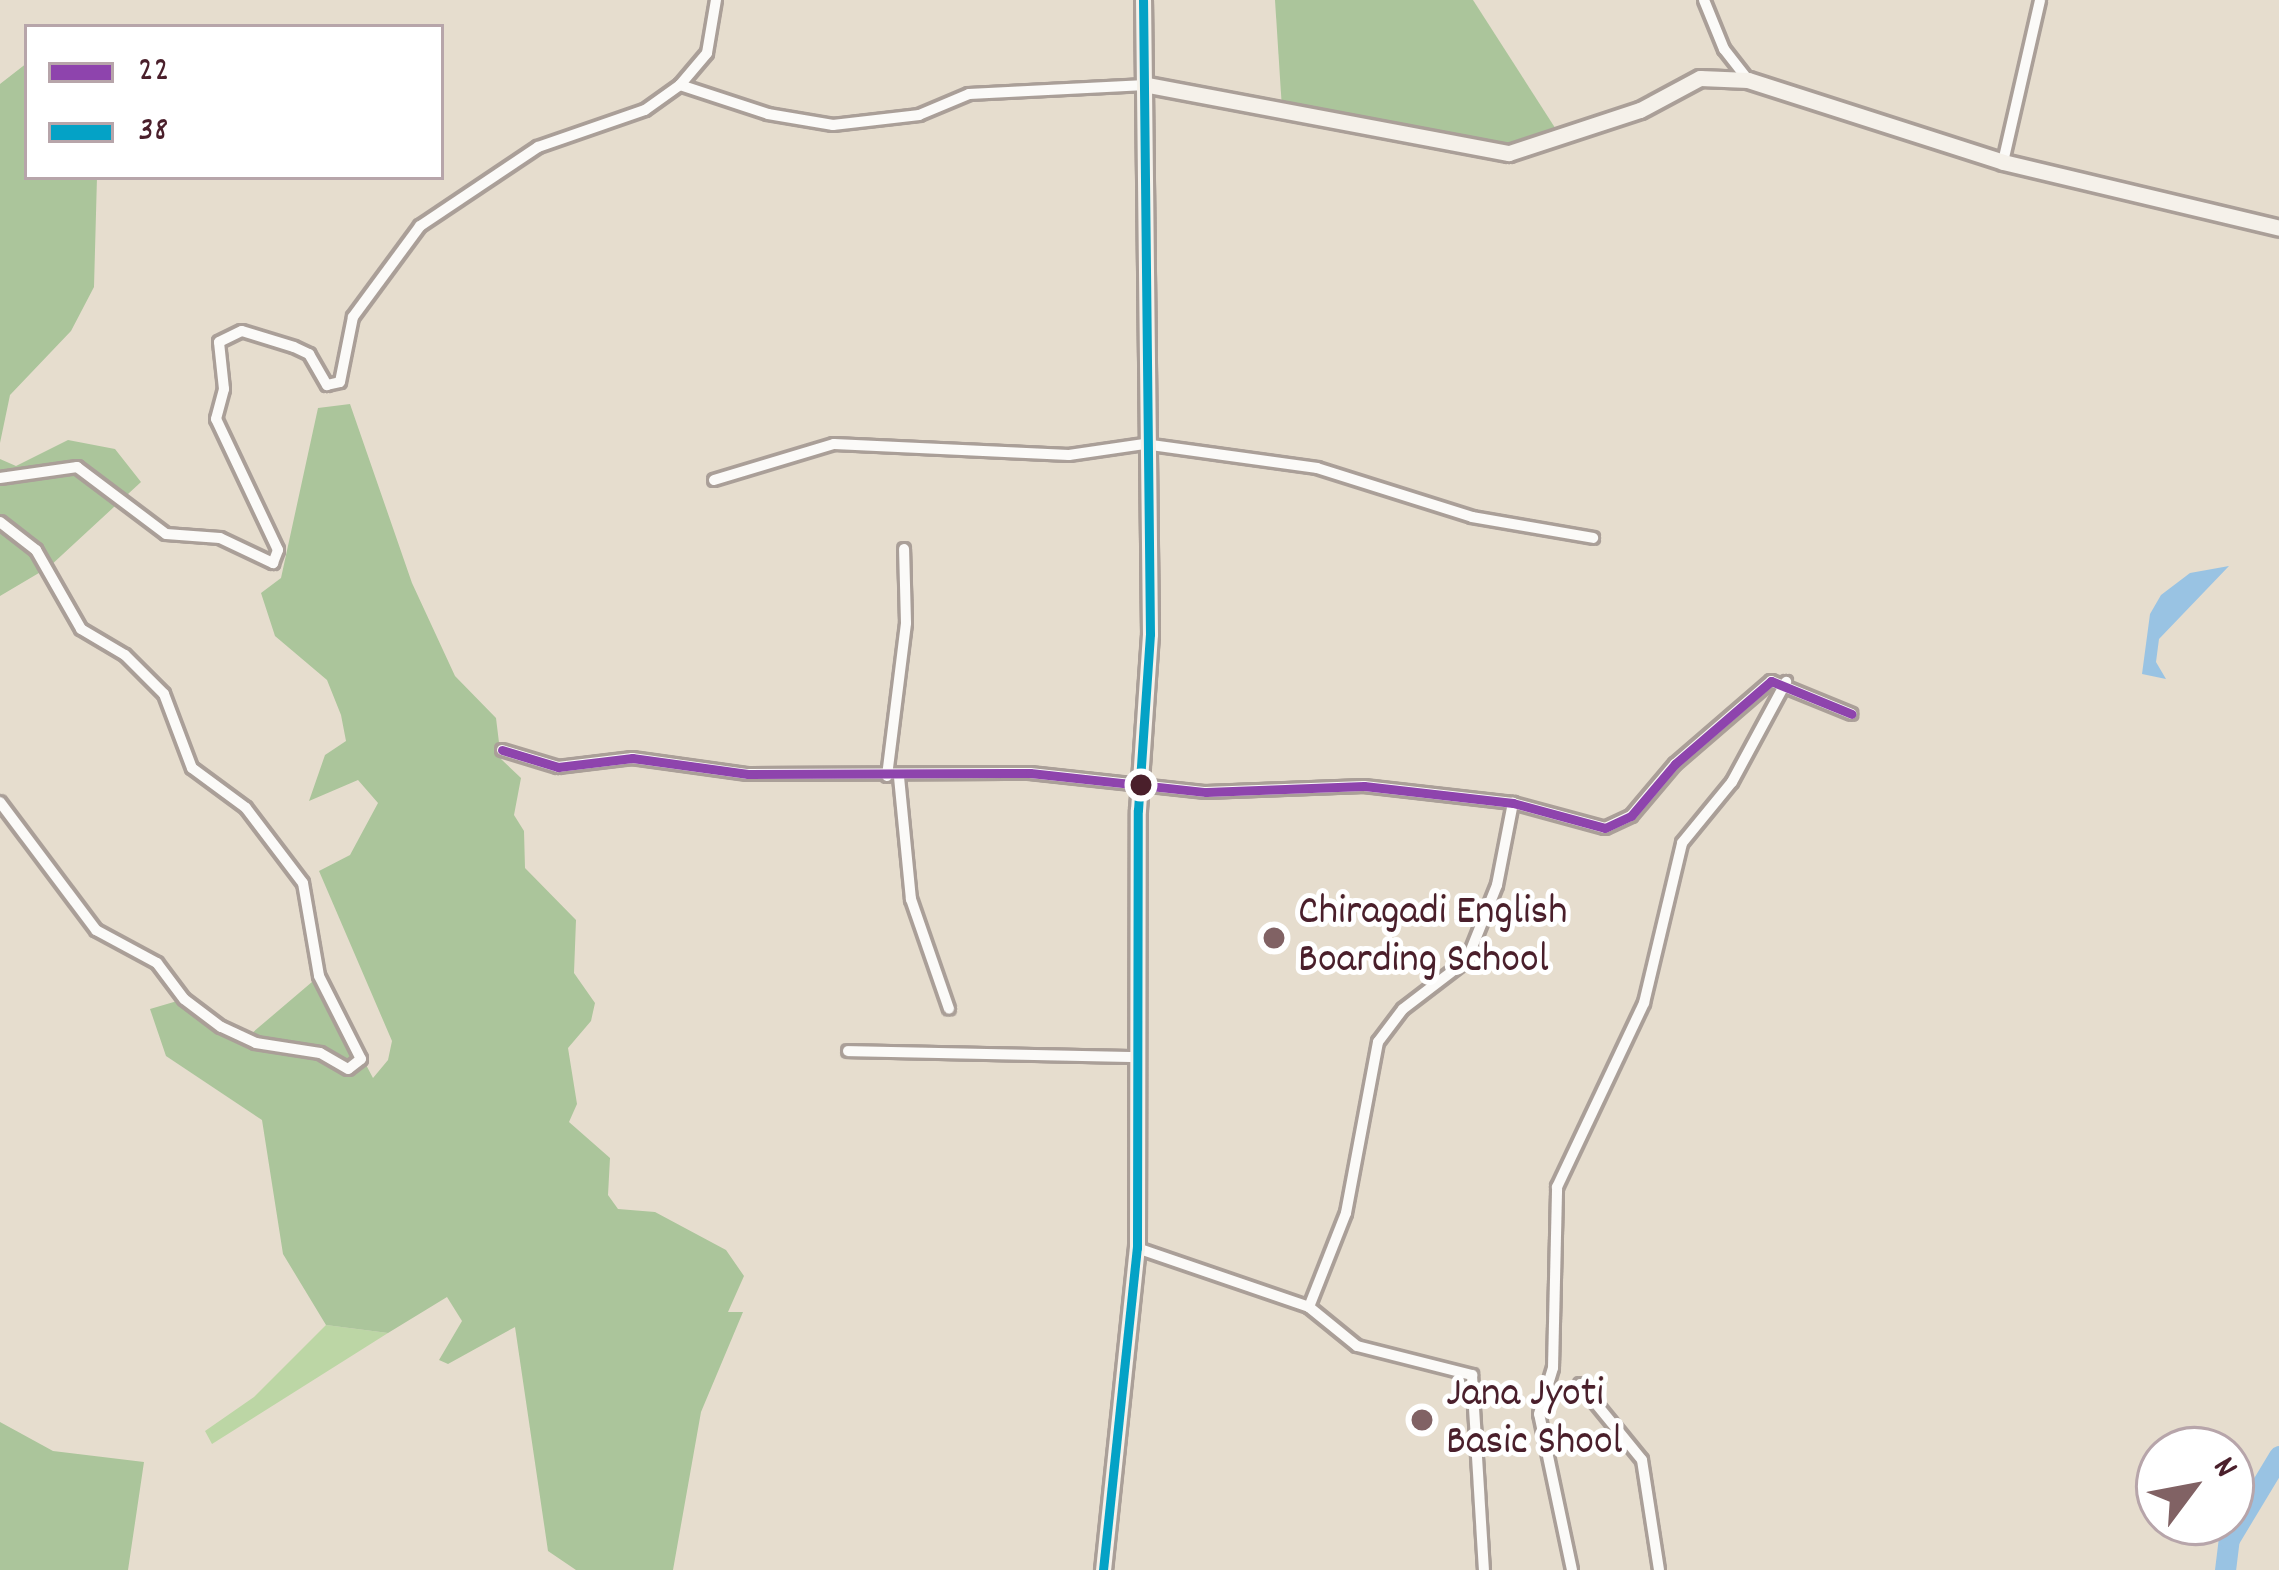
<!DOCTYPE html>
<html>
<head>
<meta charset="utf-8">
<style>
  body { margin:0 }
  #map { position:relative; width:2279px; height:1570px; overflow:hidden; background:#e6ddce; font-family:Dekko,sans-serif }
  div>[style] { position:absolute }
  .green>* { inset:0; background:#bcd6a5 }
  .forest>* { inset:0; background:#abc59b }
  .water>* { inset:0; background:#99c3e3 }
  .river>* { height:21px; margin:-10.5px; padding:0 10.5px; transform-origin:10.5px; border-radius:10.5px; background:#99c3e3 }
  .roads { filter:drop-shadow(3px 0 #aa9f98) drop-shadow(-3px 0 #aa9f98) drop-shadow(0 3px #aa9f98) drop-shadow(0 -3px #aa9f98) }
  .street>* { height:10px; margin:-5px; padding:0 5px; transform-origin:5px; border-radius:5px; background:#fbfaf8 }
  .secondary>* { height:15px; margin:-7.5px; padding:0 7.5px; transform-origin:7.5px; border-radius:7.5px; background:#f5f1ea }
  .bus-1>* { height:9px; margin:-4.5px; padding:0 4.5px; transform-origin:4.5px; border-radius:4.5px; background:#8e44ad }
  .bus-2>* { height:9px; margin:-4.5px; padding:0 4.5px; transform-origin:4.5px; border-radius:4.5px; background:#04a2c6 }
  .dots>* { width:33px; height:33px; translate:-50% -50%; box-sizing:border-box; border:6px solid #fff; border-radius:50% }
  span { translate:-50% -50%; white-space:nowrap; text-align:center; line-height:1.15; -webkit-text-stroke:10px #fff; paint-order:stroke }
  .poi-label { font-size:42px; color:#4a1f2b }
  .left { translate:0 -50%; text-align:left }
  .legend { position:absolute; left:24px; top:24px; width:420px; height:156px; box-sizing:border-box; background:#fff; border:3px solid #b7a5aa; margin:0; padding:15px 21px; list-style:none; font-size:36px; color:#4a1f2b }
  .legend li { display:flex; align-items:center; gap:24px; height:60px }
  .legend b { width:60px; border:3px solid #b7a5aa }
  .north { position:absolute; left:2135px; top:1426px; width:120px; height:120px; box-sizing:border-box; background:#fff; border:3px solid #b7a5aa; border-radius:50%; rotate:58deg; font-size:33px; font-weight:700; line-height:48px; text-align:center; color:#4a1f2b }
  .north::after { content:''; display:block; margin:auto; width:42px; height:54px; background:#816264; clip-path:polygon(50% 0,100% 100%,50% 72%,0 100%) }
</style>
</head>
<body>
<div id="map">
  <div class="green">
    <i style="clip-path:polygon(326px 1325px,388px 1333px,212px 1444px,205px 1431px,254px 1397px)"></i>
  </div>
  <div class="forest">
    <i style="clip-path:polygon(1275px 0,1473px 0,1559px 134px,1522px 151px,1282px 109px)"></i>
    <i style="clip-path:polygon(27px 63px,27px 177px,97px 177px,94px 287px,71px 331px,10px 395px,0 443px,0 84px)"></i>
    <i style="clip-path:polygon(350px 404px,412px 583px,455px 676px,496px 718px,501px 759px,521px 778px,514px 815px,524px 831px,525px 868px,576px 920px,574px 973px,595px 1003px,591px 1021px,568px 1048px,577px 1104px,569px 1122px,610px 1158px,608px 1195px,618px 1209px,655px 1212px,726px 1250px,744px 1276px,728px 1312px,743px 1312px,701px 1412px,673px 1570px,576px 1570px,548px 1551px,515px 1327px,448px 1364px,439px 1360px,462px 1321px,447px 1297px,388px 1333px,326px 1325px,283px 1254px,262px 1120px,166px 1056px,150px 1009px,184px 999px,245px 1039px,319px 976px,373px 1078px,388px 1060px,392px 1041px,319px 871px,350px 855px,378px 803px,358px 780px,309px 801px,325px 755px,346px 741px,341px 715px,327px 680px,275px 636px,261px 593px,281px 578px,318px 408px)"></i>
    <i style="clip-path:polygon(68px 440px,115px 449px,141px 482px,49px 567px,0 596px,0 459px,16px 466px)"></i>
    <i style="clip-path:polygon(0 1422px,53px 1451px,144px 1462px,128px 1570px,0 1570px)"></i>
  </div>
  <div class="water">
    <i style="clip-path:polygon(2229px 566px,2159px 639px,2156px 662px,2166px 679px,2142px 674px,2150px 614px,2161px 595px,2190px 573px)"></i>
  </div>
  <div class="river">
    <i style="left:2225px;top:1570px;width:31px;rotate:-83deg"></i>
    <i style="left:2229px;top:1539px;width:97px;rotate:-58.9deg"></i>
  </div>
  <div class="roads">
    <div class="street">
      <i style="left:1704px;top:0;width:53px;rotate:67.8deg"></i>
      <i style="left:1724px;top:49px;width:39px;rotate:52deg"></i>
      <i style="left:680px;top:85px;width:93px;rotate:18.2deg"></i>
      <i style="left:768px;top:114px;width:66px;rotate:9.6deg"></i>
      <i style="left:833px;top:125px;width:87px;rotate:-6.6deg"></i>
      <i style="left:919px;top:115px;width:54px;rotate:-22.8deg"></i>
      <i style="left:969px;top:94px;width:177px;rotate:-2.9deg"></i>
      <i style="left:2003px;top:162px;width:166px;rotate:-77.1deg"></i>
      <i style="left:0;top:478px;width:78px;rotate:-8.1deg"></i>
      <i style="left:77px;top:467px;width:111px;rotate:37deg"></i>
      <i style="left:166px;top:534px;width:54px;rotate:4.2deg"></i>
      <i style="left:220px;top:538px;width:59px;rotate:25.3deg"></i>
      <i style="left:273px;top:563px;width:14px;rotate:-69deg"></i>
      <i style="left:278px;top:550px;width:145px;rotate:-115.3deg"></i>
      <i style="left:216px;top:419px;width:31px;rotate:-75deg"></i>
      <i style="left:224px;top:389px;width:47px;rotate:-96.1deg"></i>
      <i style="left:219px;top:342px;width:25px;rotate:-26deg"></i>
      <i style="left:242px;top:331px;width:54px;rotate:17.1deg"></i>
      <i style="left:294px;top:347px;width:17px;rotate:25deg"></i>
      <i style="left:309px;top:354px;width:36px;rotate:60deg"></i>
      <i style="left:327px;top:385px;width:13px;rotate:-13deg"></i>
      <i style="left:340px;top:382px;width:66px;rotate:-78.7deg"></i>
      <i style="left:353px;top:317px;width:113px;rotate:-53.6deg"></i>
      <i style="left:420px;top:226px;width:142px;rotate:-33.8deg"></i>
      <i style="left:538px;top:147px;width:113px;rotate:-19.1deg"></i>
      <i style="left:645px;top:110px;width:43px;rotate:-35.5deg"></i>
      <i style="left:680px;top:85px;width:42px;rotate:-49.8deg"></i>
      <i style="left:707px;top:53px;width:54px;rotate:-80.4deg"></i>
      <i style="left:714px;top:480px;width:125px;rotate:-16.7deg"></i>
      <i style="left:834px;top:444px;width:235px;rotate:2.7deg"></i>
      <i style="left:1069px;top:455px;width:76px;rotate:-8.3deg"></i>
      <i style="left:1144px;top:444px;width:175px;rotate:7.9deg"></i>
      <i style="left:1317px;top:468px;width:163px;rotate:17.5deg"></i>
      <i style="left:1472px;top:517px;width:123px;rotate:9.8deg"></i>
      <i style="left:0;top:522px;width:46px;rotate:37.9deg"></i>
      <i style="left:36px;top:550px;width:91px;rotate:60.3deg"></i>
      <i style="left:81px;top:629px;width:51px;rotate:30.6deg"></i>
      <i style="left:125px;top:655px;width:55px;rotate:45deg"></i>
      <i style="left:164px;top:694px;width:79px;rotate:69.3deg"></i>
      <i style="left:192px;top:768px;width:67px;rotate:36.5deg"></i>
      <i style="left:246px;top:808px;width:94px;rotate:52.8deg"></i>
      <i style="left:303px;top:883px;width:94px;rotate:80.2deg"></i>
      <i style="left:319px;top:976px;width:93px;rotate:63.2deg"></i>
      <i style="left:361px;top:1059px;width:16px;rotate:142deg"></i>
      <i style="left:348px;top:1069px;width:32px;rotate:-150deg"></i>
      <i style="left:320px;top:1053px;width:65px;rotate:-171.1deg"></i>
      <i style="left:256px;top:1043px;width:38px;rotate:-155deg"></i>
      <i style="left:221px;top:1027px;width:46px;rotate:-142.9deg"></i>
      <i style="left:184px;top:999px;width:45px;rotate:-126.9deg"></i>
      <i style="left:157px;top:963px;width:69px;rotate:-151.6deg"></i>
      <i style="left:96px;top:930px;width:160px;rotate:-126.9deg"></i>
      <i style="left:502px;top:750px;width:59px;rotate:16.9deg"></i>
      <i style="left:558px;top:767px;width:75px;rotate:-6.9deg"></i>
      <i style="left:632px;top:758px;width:117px;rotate:7.9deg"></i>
      <i style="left:748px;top:774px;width:282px;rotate:-0.2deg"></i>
      <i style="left:1030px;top:773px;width:177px;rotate:6.2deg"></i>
      <i style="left:1206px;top:792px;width:158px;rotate:-2.2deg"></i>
      <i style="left:1364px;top:786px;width:150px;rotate:6.5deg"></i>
      <i style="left:1513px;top:803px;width:95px;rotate:15.2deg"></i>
      <i style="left:1605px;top:828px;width:29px;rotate:-25deg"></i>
      <i style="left:1631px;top:816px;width:68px;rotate:-49.8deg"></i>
      <i style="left:1675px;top:764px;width:127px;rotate:-40.8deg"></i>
      <i style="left:1771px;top:681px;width:87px;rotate:22.2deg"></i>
      <i style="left:887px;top:776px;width:154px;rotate:-82.9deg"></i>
      <i style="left:906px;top:623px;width:74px;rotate:-91.5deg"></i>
      <i style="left:899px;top:777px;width:123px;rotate:84.4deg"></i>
      <i style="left:911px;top:899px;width:116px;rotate:70.9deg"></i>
      <i style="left:848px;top:1051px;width:289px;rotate:1.2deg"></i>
      <i style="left:1137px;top:1248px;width:182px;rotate:18.9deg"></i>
      <i style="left:1309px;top:1307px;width:62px;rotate:39.1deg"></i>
      <i style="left:1357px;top:1346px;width:119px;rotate:14.2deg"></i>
      <i style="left:1472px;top:1375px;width:195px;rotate:86.5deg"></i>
      <i style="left:1309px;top:1307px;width:101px;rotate:-68.5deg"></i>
      <i style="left:1346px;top:1213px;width:174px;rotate:-79.4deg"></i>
      <i style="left:1378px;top:1042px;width:41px;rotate:-52.9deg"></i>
      <i style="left:1403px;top:1009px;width:81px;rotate:-37.4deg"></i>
      <i style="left:1467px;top:960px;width:81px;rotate:-68.2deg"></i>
      <i style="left:1497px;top:885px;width:84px;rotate:-79deg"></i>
      <i style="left:1580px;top:1384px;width:98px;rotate:50.8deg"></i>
      <i style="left:1642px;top:1460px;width:111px;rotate:81.2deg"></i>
      <i style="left:1572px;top:1570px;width:159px;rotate:-101.9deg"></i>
      <i style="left:1539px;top:1414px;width:48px;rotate:-73.1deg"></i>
      <i style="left:1553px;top:1368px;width:181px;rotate:-88.7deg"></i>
      <i style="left:1557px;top:1187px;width:204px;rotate:-64.7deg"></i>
      <i style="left:1644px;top:1003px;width:164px;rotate:-76.6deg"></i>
      <i style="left:1682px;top:843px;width:79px;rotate:-50.7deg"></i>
      <i style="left:1732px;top:782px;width:114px;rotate:-61.6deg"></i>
    </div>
    <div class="secondary">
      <i style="left:1148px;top:85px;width:367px;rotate:10.7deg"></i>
      <i style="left:1509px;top:153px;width:138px;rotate:-18.2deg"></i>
      <i style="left:1640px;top:110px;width:68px;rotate:-28.1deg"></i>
      <i style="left:1700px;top:78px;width:48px;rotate:2.4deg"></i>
      <i style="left:1748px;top:80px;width:268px;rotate:17.8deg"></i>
      <i style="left:2003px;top:162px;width:284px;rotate:13.4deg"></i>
      <i style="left:1103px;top:1570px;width:324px;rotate:-84deg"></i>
      <i style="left:1137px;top:1248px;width:438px;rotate:-89.9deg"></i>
      <i style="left:1138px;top:810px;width:176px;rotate:-86.1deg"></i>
      <i style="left:1150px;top:634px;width:634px;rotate:-90.63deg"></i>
    </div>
  </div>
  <div class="bus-1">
    <i style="left:502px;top:750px;width:59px;rotate:16.9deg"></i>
    <i style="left:558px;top:767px;width:75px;rotate:-6.9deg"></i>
    <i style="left:632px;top:758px;width:117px;rotate:7.9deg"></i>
    <i style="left:748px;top:774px;width:282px;rotate:-0.2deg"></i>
    <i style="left:1030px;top:773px;width:177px;rotate:6.2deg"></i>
    <i style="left:1206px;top:792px;width:158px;rotate:-2.2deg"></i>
    <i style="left:1364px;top:786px;width:150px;rotate:6.5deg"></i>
    <i style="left:1513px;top:803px;width:95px;rotate:15.2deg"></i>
    <i style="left:1605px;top:828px;width:29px;rotate:-25deg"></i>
    <i style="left:1631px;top:816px;width:68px;rotate:-49.8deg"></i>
    <i style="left:1675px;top:764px;width:127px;rotate:-40.8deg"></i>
    <i style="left:1771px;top:681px;width:87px;rotate:22.2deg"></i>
  </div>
  <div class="bus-2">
    <i style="left:1103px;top:1570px;width:324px;rotate:-84deg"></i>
    <i style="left:1137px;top:1248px;width:438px;rotate:-89.9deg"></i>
    <i style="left:1138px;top:810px;width:176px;rotate:-86.1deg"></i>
    <i style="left:1150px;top:634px;width:634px;rotate:-90.63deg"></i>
  </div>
  <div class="dots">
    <i style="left:1141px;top:785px;background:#4a1f2b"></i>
    <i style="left:1274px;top:938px;background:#816264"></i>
    <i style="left:1422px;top:1420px;background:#816264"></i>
  </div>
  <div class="poi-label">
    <span class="left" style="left:1298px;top:938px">Chiragadi English<br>Boarding School</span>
    <span class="left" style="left:1446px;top:1420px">Jana Jyoti<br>Basic Shool</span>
  </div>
  <ul class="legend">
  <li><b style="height:15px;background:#8e44ad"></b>22</li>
  <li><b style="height:15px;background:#04a2c6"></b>38</li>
  </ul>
  <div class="north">N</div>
</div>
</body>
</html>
